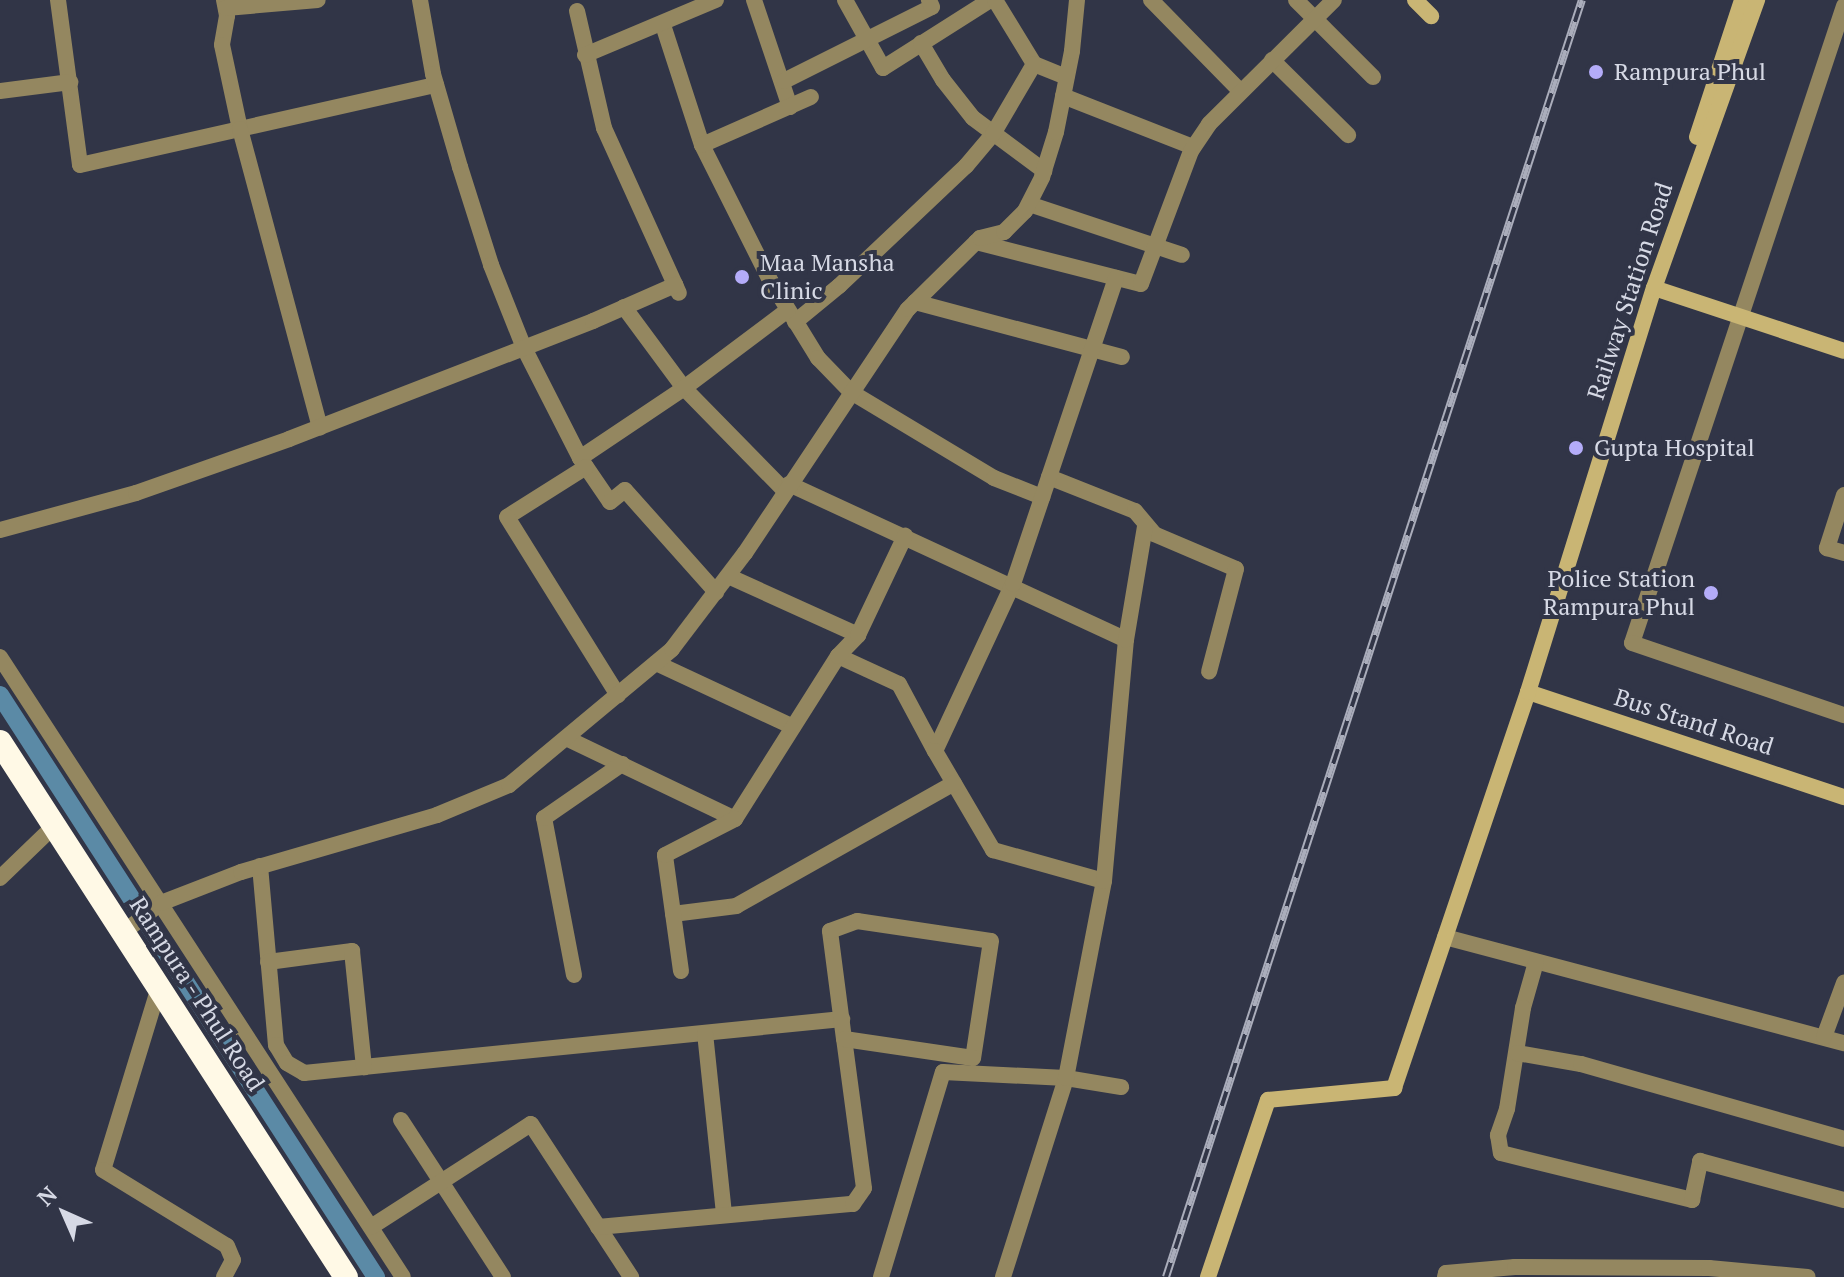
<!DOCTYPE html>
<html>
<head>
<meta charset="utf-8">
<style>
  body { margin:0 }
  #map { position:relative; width:1844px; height:1277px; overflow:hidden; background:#313547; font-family:"PT Serif",serif }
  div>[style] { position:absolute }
  .canal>* { height:18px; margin:-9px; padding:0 9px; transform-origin:9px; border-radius:9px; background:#5b8aa6 }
  .street>* { height:16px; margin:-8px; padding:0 8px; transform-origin:8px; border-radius:8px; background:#948760 }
  .secondary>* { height:16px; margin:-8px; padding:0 8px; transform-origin:8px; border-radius:8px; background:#c9b574 }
  .highway>* { height:24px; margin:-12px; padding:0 12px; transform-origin:12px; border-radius:12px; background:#fff9e6 }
  .rail>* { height:8px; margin-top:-4px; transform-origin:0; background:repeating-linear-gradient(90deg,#313547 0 15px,#aaadbb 0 30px); box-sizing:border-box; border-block:2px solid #aaadbb }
  .dots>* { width:22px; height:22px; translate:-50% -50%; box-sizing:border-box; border:4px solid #313547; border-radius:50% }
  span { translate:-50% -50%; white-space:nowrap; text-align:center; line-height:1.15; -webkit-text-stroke:8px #313547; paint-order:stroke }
  .poi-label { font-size:24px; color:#d6d9e5 }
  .left { translate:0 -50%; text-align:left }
  .right { translate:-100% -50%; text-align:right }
  .street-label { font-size:24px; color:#d6d9e5 }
  .north { position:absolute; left:24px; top:1173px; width:80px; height:80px; -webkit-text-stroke:6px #313547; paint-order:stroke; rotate:315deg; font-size:22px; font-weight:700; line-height:32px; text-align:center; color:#d6d9e5 }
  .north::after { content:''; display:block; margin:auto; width:28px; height:36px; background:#d6d9e5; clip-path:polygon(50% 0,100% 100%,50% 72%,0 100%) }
</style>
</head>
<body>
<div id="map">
  <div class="canal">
    <i style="left:0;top:695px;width:693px;rotate:57.14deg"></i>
  </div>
  <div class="street">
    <i style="left:58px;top:0;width:166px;rotate:82.4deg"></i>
    <i style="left:80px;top:165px;width:365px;rotate:-12.7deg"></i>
    <i style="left:224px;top:0;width:16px;rotate:79deg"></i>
    <i style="left:227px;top:16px;width:29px;rotate:100deg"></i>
    <i style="left:222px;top:45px;width:86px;rotate:77.9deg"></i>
    <i style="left:240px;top:129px;width:309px;rotate:75deg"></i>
    <i style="left:420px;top:0;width:75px;rotate:80deg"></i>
    <i style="left:433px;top:74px;width:97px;rotate:73.8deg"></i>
    <i style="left:460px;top:167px;width:103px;rotate:72.4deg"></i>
    <i style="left:491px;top:265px;width:89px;rotate:68.3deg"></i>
    <i style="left:524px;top:348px;width:123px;rotate:63deg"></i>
    <i style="left:580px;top:458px;width:53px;rotate:55.7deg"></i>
    <i style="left:610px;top:502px;width:19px;rotate:-39deg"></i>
    <i style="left:625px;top:490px;width:137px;rotate:48.3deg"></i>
    <i style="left:754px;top:0;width:113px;rotate:71.4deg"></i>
    <i style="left:845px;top:0;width:78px;rotate:60.8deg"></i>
    <i style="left:883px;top:68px;width:127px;rotate:-32.4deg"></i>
    <i style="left:995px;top:0;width:75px;rotate:58.6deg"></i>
    <i style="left:1034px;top:64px;width:35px;rotate:22deg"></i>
    <i style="left:1151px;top:0;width:126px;rotate:45.6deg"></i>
    <i style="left:1296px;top:0;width:109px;rotate:45deg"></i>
    <i style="left:1844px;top:6px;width:671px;rotate:108.41deg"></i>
    <i style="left:1632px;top:643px;width:224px;rotate:18.8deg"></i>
    <i style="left:226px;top:8px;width:92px;rotate:-5deg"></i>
    <i style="left:577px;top:11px;width:120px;rotate:77deg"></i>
    <i style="left:604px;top:128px;width:181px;rotate:65.6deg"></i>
    <i style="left:663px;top:25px;width:126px;rotate:72deg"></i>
    <i style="left:702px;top:145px;width:151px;rotate:63.3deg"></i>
    <i style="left:770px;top:280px;width:92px;rotate:58.4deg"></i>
    <i style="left:818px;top:358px;width:47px;rotate:45.9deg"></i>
    <i style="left:851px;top:392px;width:167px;rotate:31deg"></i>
    <i style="left:994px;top:478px;width:52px;rotate:21.6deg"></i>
    <i style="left:921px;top:43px;width:43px;rotate:59.3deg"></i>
    <i style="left:943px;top:80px;width:48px;rotate:51.7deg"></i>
    <i style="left:973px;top:118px;width:89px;rotate:36.7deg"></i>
    <i style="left:585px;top:55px;width:142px;rotate:-22.8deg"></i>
    <i style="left:1272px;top:60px;width:107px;rotate:44.6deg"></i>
    <i style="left:784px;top:81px;width:165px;rotate:-26.6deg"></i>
    <i style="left:932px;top:7px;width:8px;rotate:-113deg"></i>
    <i style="left:0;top:91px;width:71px;rotate:-7.3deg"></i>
    <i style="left:1063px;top:96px;width:140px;rotate:21.4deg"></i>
    <i style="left:702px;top:145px;width:119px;rotate:-23.8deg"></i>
    <i style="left:1029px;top:204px;width:161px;rotate:18.4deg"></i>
    <i style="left:976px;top:242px;width:170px;rotate:14.3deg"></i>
    <i style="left:1141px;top:284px;width:142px;rotate:-69.4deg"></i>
    <i style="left:1191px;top:151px;width:32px;rotate:-56deg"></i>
    <i style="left:1209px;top:124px;width:176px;rotate:-44.8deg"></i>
    <i style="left:915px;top:302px;width:214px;rotate:14.9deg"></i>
    <i style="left:624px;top:307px;width:101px;rotate:53.5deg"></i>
    <i style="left:684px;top:388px;width:144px;rotate:45.6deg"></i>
    <i style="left:795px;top:322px;width:57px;rotate:-39.3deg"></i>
    <i style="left:839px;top:286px;width:175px;rotate:-43.4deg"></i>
    <i style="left:966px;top:166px;width:42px;rotate:-49.8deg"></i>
    <i style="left:993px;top:134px;width:81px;rotate:-59.6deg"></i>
    <i style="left:580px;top:458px;width:125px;rotate:-33.9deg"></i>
    <i style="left:684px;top:388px;width:130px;rotate:-36.9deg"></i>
    <i style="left:586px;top:467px;width:93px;rotate:147.7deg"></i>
    <i style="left:507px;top:517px;width:210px;rotate:58.1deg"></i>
    <i style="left:1049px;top:477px;width:92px;rotate:21.6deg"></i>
    <i style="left:1135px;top:511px;width:30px;rotate:50deg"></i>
    <i style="left:1154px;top:534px;width:89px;rotate:23.1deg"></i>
    <i style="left:1236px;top:569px;width:106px;rotate:104.7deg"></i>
    <i style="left:789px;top:484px;width:371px;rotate:24.8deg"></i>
    <i style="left:1844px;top:495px;width:56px;rotate:107.8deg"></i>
    <i style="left:1827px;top:548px;width:18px;rotate:16deg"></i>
    <i style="left:0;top:530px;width:141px;rotate:-15.2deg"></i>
    <i style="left:136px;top:493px;width:162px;rotate:-19.4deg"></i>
    <i style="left:289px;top:439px;width:326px;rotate:-21.2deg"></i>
    <i style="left:593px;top:321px;width:90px;rotate:-23.7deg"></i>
    <i style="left:728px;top:576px;width:143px;rotate:24.4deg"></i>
    <i style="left:838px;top:656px;width:67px;rotate:24.7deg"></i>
    <i style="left:899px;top:684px;width:76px;rotate:61.8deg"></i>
    <i style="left:935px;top:751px;width:184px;rotate:-65deg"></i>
    <i style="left:1013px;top:584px;width:323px;rotate:-71.4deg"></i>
    <i style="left:0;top:657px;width:739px;rotate:56.98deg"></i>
    <i style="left:656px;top:663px;width:151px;rotate:25deg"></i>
    <i style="left:566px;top:738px;width:187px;rotate:25.6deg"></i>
    <i style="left:735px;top:819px;width:193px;rotate:-57.7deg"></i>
    <i style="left:838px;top:656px;width:29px;rotate:-46deg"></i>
    <i style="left:858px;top:635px;width:110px;rotate:-64.6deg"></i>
    <i style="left:935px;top:751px;width:115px;rotate:59.6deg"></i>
    <i style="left:993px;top:850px;width:115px;rotate:15.6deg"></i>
    <i style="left:260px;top:866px;width:180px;rotate:84.9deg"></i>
    <i style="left:276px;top:1045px;width:21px;rotate:59deg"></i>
    <i style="left:287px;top:1063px;width:20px;rotate:30deg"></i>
    <i style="left:304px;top:1073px;width:541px;rotate:-5.73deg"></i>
    <i style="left:0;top:878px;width:75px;rotate:-43.9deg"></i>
    <i style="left:673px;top:914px;width:64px;rotate:-7.2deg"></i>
    <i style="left:736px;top:906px;width:250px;rotate:-29.4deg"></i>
    <i style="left:124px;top:932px;width:47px;rotate:-38.1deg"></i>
    <i style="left:161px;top:903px;width:86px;rotate:-21.2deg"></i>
    <i style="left:241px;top:872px;width:204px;rotate:-16.2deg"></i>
    <i style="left:437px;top:815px;width:78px;rotate:-22.6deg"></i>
    <i style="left:509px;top:785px;width:212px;rotate:-39.8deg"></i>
    <i style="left:672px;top:649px;width:121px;rotate:-52.8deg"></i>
    <i style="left:745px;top:553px;width:293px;rotate:-56.3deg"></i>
    <i style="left:908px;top:309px;width:101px;rotate:-44.6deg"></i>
    <i style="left:980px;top:238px;width:25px;rotate:-14deg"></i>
    <i style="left:1004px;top:232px;width:30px;rotate:-45deg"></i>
    <i style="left:1025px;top:211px;width:38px;rotate:-63deg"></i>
    <i style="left:1042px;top:177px;width:47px;rotate:-72.7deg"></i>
    <i style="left:1056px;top:132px;width:83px;rotate:-78.8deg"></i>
    <i style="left:1072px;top:51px;width:51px;rotate:-84.4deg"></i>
    <i style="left:1445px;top:937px;width:413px;rotate:14.9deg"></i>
    <i style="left:268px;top:962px;width:85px;rotate:-7.5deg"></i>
    <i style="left:352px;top:951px;width:117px;rotate:84.1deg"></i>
    <i style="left:1536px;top:962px;width:48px;rotate:105.8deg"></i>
    <i style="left:1523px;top:1008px;width:102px;rotate:99deg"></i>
    <i style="left:1507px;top:1109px;width:28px;rotate:109deg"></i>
    <i style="left:1498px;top:1135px;width:18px;rotate:81deg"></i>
    <i style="left:1501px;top:1153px;width:197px;rotate:13.8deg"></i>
    <i style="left:1692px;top:1200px;width:40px;rotate:-78deg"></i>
    <i style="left:1700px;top:1161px;width:149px;rotate:15.2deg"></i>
    <i style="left:681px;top:971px;width:117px;rotate:-97.9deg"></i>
    <i style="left:665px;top:855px;width:79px;rotate:-27.2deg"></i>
    <i style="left:574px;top:975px;width:160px;rotate:-100.8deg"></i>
    <i style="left:544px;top:818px;width:95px;rotate:-34.7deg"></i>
    <i style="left:159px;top:987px;width:191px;rotate:107deg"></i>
    <i style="left:103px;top:1170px;width:145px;rotate:31.5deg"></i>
    <i style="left:227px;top:1246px;width:15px;rotate:67deg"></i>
    <i style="left:233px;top:1260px;width:19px;rotate:118deg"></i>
    <i style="left:705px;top:1033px;width:183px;rotate:84deg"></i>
    <i style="left:1824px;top:1037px;width:58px;rotate:-69.7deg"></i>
    <i style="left:1517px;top:1053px;width:65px;rotate:9.8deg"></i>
    <i style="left:1581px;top:1064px;width:273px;rotate:15.9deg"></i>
    <i style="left:401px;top:1120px;width:187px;rotate:57deg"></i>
    <i style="left:371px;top:1227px;width:190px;rotate:-32.8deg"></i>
    <i style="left:531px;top:1124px;width:183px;rotate:56.8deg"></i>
    <i style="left:598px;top:1227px;width:256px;rotate:-5.2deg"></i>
    <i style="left:853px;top:1204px;width:19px;rotate:-55deg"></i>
    <i style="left:864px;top:1188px;width:150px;rotate:-97.6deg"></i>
    <i style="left:844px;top:1039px;width:109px;rotate:-97.4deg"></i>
    <i style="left:830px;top:931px;width:29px;rotate:-20deg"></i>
    <i style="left:857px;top:921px;width:135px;rotate:8.5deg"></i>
    <i style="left:991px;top:941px;width:118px;rotate:98.7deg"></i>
    <i style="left:973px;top:1058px;width:130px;rotate:-171.6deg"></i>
    <i style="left:881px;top:1277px;width:214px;rotate:-73.2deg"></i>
    <i style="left:943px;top:1072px;width:123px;rotate:2.8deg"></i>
    <i style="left:1066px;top:1078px;width:56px;rotate:9.3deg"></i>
    <i style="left:1003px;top:1277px;width:209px;rotate:-72.4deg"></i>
    <i style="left:1066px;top:1078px;width:201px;rotate:-79.1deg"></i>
    <i style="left:1104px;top:881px;width:242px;rotate:-84.8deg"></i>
    <i style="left:1126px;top:640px;width:115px;rotate:-80.5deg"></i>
    <i style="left:1445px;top:1277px;width:4px;rotate:-76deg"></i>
    <i style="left:1446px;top:1273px;width:69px;rotate:-5deg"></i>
    <i style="left:1515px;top:1267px;width:194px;rotate:0.3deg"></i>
    <i style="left:1709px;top:1268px;width:99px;rotate:5.2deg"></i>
  </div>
  <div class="secondary">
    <i style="left:1415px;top:0;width:23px;rotate:45deg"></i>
    <i style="left:1697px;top:137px;width:144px;rotate:-71.8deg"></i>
    <i style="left:1654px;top:288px;width:200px;rotate:18.3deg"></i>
    <i style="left:1528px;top:692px;width:333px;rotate:18.4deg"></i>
    <i style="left:1208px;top:1277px;width:187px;rotate:-71.3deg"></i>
    <i style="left:1268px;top:1100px;width:127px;rotate:-5.4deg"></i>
    <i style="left:1394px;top:1088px;width:418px;rotate:-71.3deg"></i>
    <i style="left:1528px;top:692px;width:423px;rotate:-72.7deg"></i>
    <i style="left:1654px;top:288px;width:306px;rotate:-70.3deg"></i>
  </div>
  <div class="highway">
    <i style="left:0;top:742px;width:637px;rotate:57.11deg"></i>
  </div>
  <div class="rail">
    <i style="left:1166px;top:1277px;width:1343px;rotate:-71.96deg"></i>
  </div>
  <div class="dots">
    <i style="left:1596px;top:72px;background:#b4acf9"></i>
    <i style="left:742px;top:277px;background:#b4acf9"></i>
    <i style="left:1576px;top:448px;background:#b4acf9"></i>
    <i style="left:1711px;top:593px;background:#b4acf9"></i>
  </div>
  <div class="poi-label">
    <span class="left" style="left:1614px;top:72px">Rampura Phul</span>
    <span class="left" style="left:760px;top:277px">Maa Mansha<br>Clinic</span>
    <span class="left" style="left:1594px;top:448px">Gupta Hospital</span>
    <span class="right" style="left:1695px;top:593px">Police Station<br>Rampura Phul</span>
  </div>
  <div class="street-label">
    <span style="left:1630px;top:291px;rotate:-72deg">Railway Station Road</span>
    <span style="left:1694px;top:722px;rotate:18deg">Bus Stand Road</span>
    <span style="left:197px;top:994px;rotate:57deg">Rampura - Phul Road</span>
  </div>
  <div class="north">N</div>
</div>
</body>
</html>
